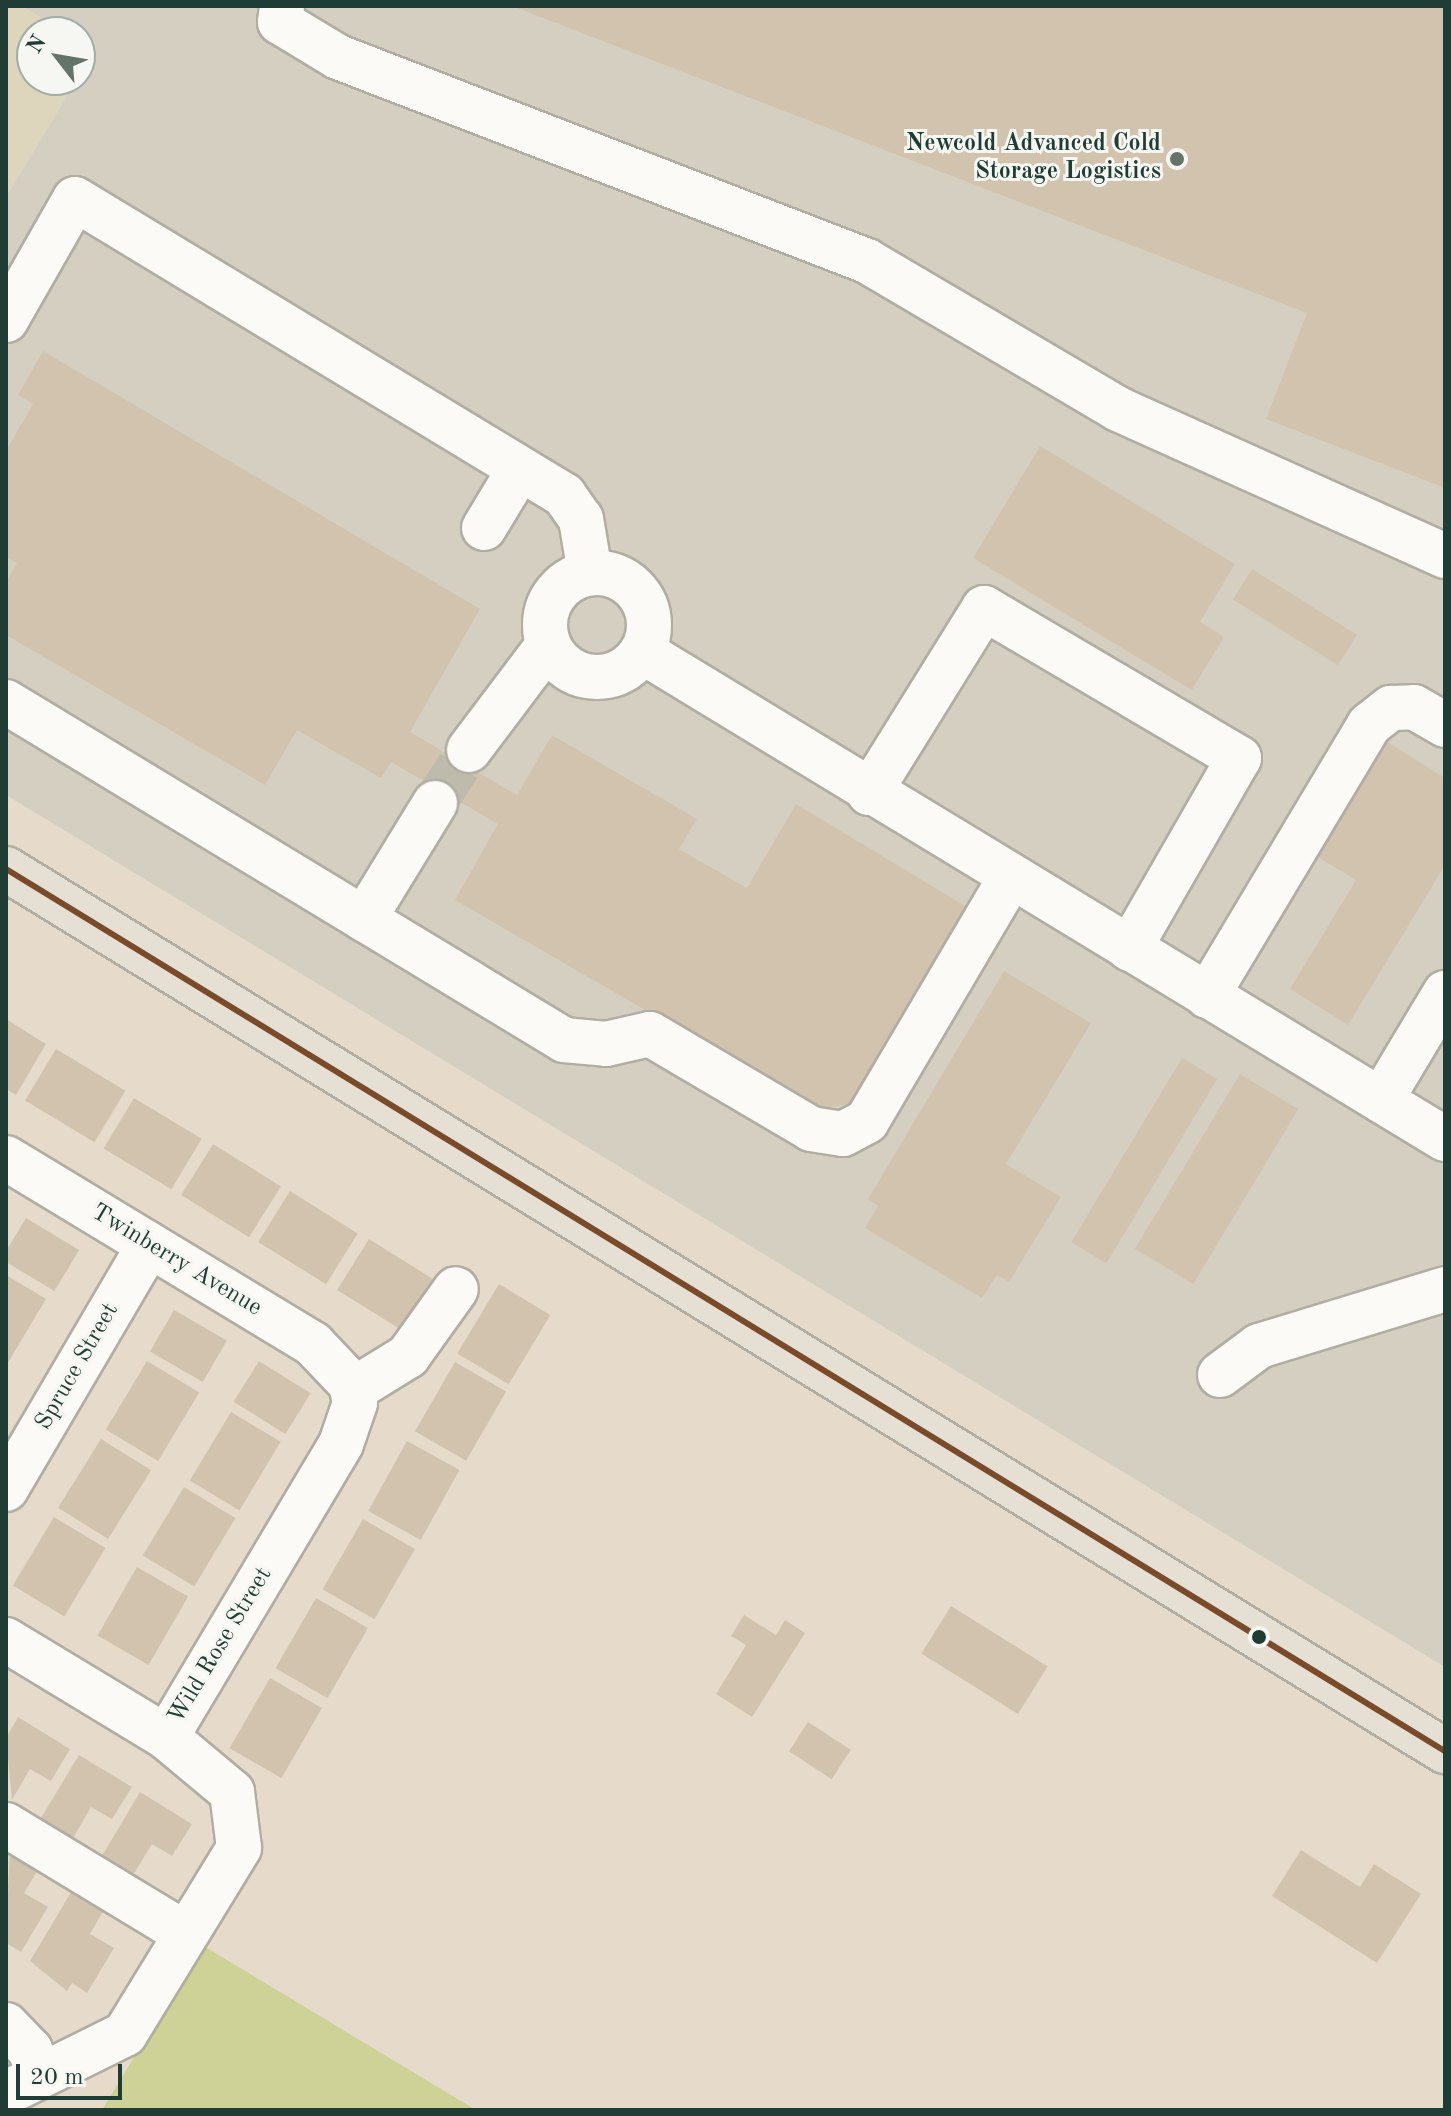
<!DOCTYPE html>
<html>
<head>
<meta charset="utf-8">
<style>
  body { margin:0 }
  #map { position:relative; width:1451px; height:2116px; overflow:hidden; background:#e6dbcb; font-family:"Old Standard TT",serif }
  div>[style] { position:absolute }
  .built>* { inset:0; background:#ddd5bc }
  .industrial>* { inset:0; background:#d5cfc1 }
  .green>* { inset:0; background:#cfd297 }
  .building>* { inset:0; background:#d2c3ae; transform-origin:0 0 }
  .minor-tunnel>* { height:44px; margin-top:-22px; transform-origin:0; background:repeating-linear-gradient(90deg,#bebbad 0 44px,transparent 0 66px) }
  .roads { filter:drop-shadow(2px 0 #b1ada2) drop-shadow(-2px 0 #b1ada2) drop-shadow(0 2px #b1ada2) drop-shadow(0 -2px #b1ada2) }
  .minor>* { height:44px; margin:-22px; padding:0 22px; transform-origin:22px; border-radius:22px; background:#fbfaf7 }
  .minor>.ring { margin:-22px; padding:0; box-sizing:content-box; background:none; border:44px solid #fbfaf7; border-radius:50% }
  .major>* { height:44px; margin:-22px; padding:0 22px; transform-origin:22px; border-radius:22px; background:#e5e0d3 }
  .bus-1>* { height:6px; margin:-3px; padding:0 3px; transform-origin:3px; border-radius:3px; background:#7a4b2a }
  .dots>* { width:22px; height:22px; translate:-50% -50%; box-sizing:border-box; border:4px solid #f6f6f2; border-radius:50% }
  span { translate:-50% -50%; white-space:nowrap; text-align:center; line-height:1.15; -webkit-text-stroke:6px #f6f6f2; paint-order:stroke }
  .poi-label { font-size:24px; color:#1f3d34; font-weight:700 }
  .right { translate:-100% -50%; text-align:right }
  .street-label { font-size:24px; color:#1f3d34 }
  .frame { position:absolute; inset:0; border:8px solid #1f3d34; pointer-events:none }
  .north { position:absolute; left:16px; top:16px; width:80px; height:80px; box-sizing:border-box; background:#f6f6f2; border:2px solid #a0aca6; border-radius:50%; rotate:301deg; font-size:22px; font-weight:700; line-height:32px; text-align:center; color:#1f3d34 }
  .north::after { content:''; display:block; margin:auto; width:28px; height:36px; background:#657469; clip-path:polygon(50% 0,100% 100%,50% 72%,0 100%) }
  .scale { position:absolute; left:16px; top:2064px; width:106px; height:36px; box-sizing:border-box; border:4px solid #1f3d34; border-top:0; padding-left:10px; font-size:24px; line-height:28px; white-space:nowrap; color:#1f3d34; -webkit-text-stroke:6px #f6f6f2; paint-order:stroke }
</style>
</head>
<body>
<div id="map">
  <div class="built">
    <i style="clip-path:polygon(6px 6px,22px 6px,65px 32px,32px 32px,32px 80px,77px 80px,6px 197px)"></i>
    <i style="clip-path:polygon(80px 41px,95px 50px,80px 75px)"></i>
  </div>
  <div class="industrial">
    <i style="clip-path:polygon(22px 6px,1445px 6px,1445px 1667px,6px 795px,6px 197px,95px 50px,80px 41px,80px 32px,65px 32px)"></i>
  </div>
  <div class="green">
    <i style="clip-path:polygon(202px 1945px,476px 2110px,102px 2110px)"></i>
  </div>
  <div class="building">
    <i style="clip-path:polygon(512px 6px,1445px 6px,1445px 488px,1266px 419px,1307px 313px)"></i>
    <i style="clip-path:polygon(43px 351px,480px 609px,410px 732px,517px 795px,552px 735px,697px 819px,679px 849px,747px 888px,796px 804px,972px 910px,861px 1101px,818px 1110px,455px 900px,498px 824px,391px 762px,381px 778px,297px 730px,265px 785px,6px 635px,6px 582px,17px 563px,6px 557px,6px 451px,33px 404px,18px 395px)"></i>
    <i style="clip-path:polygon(1040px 446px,1235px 564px,1200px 622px,1224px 637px,1192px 690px,973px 558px)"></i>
    <i style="left:1252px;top:569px;width:124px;height:36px;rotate:32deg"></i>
    <i style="clip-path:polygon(1384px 740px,1445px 778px,1445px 865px,1348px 1025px,1290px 989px,1356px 880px,1308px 851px)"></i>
    <i style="clip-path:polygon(1004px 971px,1091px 1023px,1006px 1164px,1061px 1197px,1009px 1282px,997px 1275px,982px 1298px,865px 1228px,878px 1206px,868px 1199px)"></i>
    <i style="clip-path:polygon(6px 1019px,46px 1044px,16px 1095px,6px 1089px)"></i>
    <i style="left:56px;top:1049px;width:81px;height:60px;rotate:31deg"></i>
    <i style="left:1182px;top:1058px;width:41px;height:215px;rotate:31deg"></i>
    <i style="left:1240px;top:1074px;width:68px;height:204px;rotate:31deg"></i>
    <i style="left:134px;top:1098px;width:79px;height:59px;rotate:31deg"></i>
    <i style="left:213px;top:1144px;width:80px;height:60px;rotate:32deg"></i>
    <i style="left:290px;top:1191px;width:80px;height:60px;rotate:32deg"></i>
    <i style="left:26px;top:1218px;width:62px;height:48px;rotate:31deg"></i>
    <i style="left:369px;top:1239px;width:80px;height:60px;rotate:32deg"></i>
    <i style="clip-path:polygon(6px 1275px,46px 1299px,6px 1366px)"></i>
    <i style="left:499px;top:1284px;width:60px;height:81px;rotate:31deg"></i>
    <i style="left:174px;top:1310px;width:61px;height:48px;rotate:30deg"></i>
    <i style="left:147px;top:1361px;width:61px;height:80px;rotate:31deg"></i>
    <i style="left:259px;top:1361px;width:61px;height:48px;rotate:32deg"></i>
    <i style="left:455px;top:1362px;width:59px;height:80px;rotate:30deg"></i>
    <i style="left:231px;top:1412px;width:58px;height:80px;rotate:31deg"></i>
    <i style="left:101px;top:1439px;width:59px;height:81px;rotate:32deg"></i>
    <i style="left:407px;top:1441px;width:60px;height:80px;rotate:29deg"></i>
    <i style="left:184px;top:1487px;width:60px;height:80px;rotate:31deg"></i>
    <i style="left:54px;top:1517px;width:60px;height:80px;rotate:31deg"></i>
    <i style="left:363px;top:1519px;width:60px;height:81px;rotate:30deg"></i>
    <i style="left:137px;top:1567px;width:59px;height:79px;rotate:30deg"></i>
    <i style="left:316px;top:1598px;width:60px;height:81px;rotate:30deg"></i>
    <i style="left:951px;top:1606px;width:114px;height:56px;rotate:32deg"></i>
    <i style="clip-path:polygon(744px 1615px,776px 1635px,785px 1620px,805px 1633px,752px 1717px,716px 1694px,746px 1645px,731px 1636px)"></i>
    <i style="left:270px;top:1678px;width:60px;height:81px;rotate:30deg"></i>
    <i style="clip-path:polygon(18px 1717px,70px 1749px,51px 1781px,30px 1769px,12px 1800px,6px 1738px)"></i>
    <i style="left:808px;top:1722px;width:51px;height:35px;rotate:33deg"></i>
    <i style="clip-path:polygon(79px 1755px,132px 1787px,112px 1819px,91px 1807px,73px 1838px,41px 1818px)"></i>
    <i style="clip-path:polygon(140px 1792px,192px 1824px,172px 1856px,152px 1844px,133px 1875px,102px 1856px)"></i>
    <i style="clip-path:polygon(10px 1844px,42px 1863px,24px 1893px,48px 1907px,21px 1952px,6px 1943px)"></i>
    <i style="clip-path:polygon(1301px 1850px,1360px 1887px,1374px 1864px,1421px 1894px,1377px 1963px,1272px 1896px)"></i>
    <i style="clip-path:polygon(76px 1884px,108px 1903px,90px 1934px,114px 1948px,87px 1993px,72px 1983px,67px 1991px,30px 1961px)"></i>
  </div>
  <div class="minor-tunnel">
    <i style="left:435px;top:803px;width:63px;rotate:-57.3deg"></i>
  </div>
  <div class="roads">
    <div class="minor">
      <i style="left:282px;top:6px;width:16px;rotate:97deg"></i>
      <i style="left:280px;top:22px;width:68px;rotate:31.1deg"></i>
      <i style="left:338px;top:57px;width:567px;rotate:21.09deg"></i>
      <i style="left:867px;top:261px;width:291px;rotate:30.5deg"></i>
      <i style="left:1118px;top:409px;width:359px;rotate:24.2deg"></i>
      <i style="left:6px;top:320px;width:139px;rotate:-60.3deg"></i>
      <i style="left:75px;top:199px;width:572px;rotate:31.19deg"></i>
      <i style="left:564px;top:495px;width:29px;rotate:55deg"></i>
      <i style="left:581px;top:519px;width:55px;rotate:80.5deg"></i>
      <i style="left:484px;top:528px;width:68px;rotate:-58.9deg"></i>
      <i class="ring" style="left:545px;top:573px;width:60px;height:60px"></i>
      <i style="left:643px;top:652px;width:938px;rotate:31.27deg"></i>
      <i style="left:6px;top:702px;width:652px;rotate:31.2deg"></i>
      <i style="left:564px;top:1040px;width:42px;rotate:5.4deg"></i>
      <i style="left:606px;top:1044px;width:45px;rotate:-12.8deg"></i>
      <i style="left:650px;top:1034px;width:187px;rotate:30.5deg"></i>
      <i style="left:811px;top:1129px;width:32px;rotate:9deg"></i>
      <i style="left:843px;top:1134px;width:27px;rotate:-28deg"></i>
      <i style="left:867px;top:1121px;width:282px;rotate:-59.5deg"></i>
      <i style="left:469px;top:750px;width:131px;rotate:-53deg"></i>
      <i style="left:869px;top:793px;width:218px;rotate:-58.1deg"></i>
      <i style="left:984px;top:608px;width:296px;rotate:30.5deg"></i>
      <i style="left:1239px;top:758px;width:220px;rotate:119.9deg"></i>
      <i style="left:364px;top:919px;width:136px;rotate:-58.5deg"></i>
      <i style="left:1207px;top:996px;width:316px;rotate:-59.1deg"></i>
      <i style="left:1369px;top:725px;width:28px;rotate:-38deg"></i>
      <i style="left:1391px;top:708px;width:23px;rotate:-2deg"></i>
      <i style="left:1414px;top:707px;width:36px;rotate:30deg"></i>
      <i style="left:1381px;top:1100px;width:125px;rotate:-59.1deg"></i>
      <i style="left:6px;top:1158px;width:359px;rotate:31.2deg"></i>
      <i style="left:313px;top:1344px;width:55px;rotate:46.5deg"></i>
      <i style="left:351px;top:1384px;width:19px;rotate:78deg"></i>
      <i style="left:355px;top:1403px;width:43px;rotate:108.9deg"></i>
      <i style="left:341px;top:1444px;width:341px;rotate:120.8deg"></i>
      <i style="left:166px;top:1737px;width:86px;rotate:39.8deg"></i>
      <i style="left:232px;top:1792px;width:56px;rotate:82.9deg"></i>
      <i style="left:239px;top:1848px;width:218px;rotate:121.5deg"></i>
      <i style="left:125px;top:2034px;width:133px;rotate:153.6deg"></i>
      <i style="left:1220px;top:1375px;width:49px;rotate:-36.6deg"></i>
      <i style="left:1259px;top:1346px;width:195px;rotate:-17deg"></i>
      <i style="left:353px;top:1390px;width:65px;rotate:-31.7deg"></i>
      <i style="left:408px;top:1356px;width:82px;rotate:-54.4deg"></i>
      <i style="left:6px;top:1489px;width:283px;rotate:-59.6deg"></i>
      <i style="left:6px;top:1640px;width:187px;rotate:31.2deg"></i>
      <i style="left:6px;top:1825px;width:210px;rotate:31.2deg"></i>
      <i style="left:6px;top:2025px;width:35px;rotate:46deg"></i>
      <i style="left:30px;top:2050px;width:27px;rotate:68deg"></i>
    </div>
    <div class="major">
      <i style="left:6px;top:869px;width:1688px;rotate:31.51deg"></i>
    </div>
  </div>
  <div class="bus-1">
    <i style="left:6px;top:869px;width:1688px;rotate:31.51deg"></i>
  </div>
  <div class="dots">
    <i style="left:1177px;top:159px;background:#657469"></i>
    <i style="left:1259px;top:1637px;background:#1f3d34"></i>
  </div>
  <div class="poi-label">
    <span class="right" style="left:1161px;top:159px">Newcold Advanced Cold<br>Storage Logistics</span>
  </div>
  <div class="street-label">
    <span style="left:176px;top:1261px;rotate:31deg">Twinberry Avenue</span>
    <span style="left:78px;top:1367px;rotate:-60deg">Spruce Street</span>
    <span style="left:221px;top:1646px;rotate:-59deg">Wild Rose Street</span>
  </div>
  <div class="frame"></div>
  <div class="north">N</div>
  <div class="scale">20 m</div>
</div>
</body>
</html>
